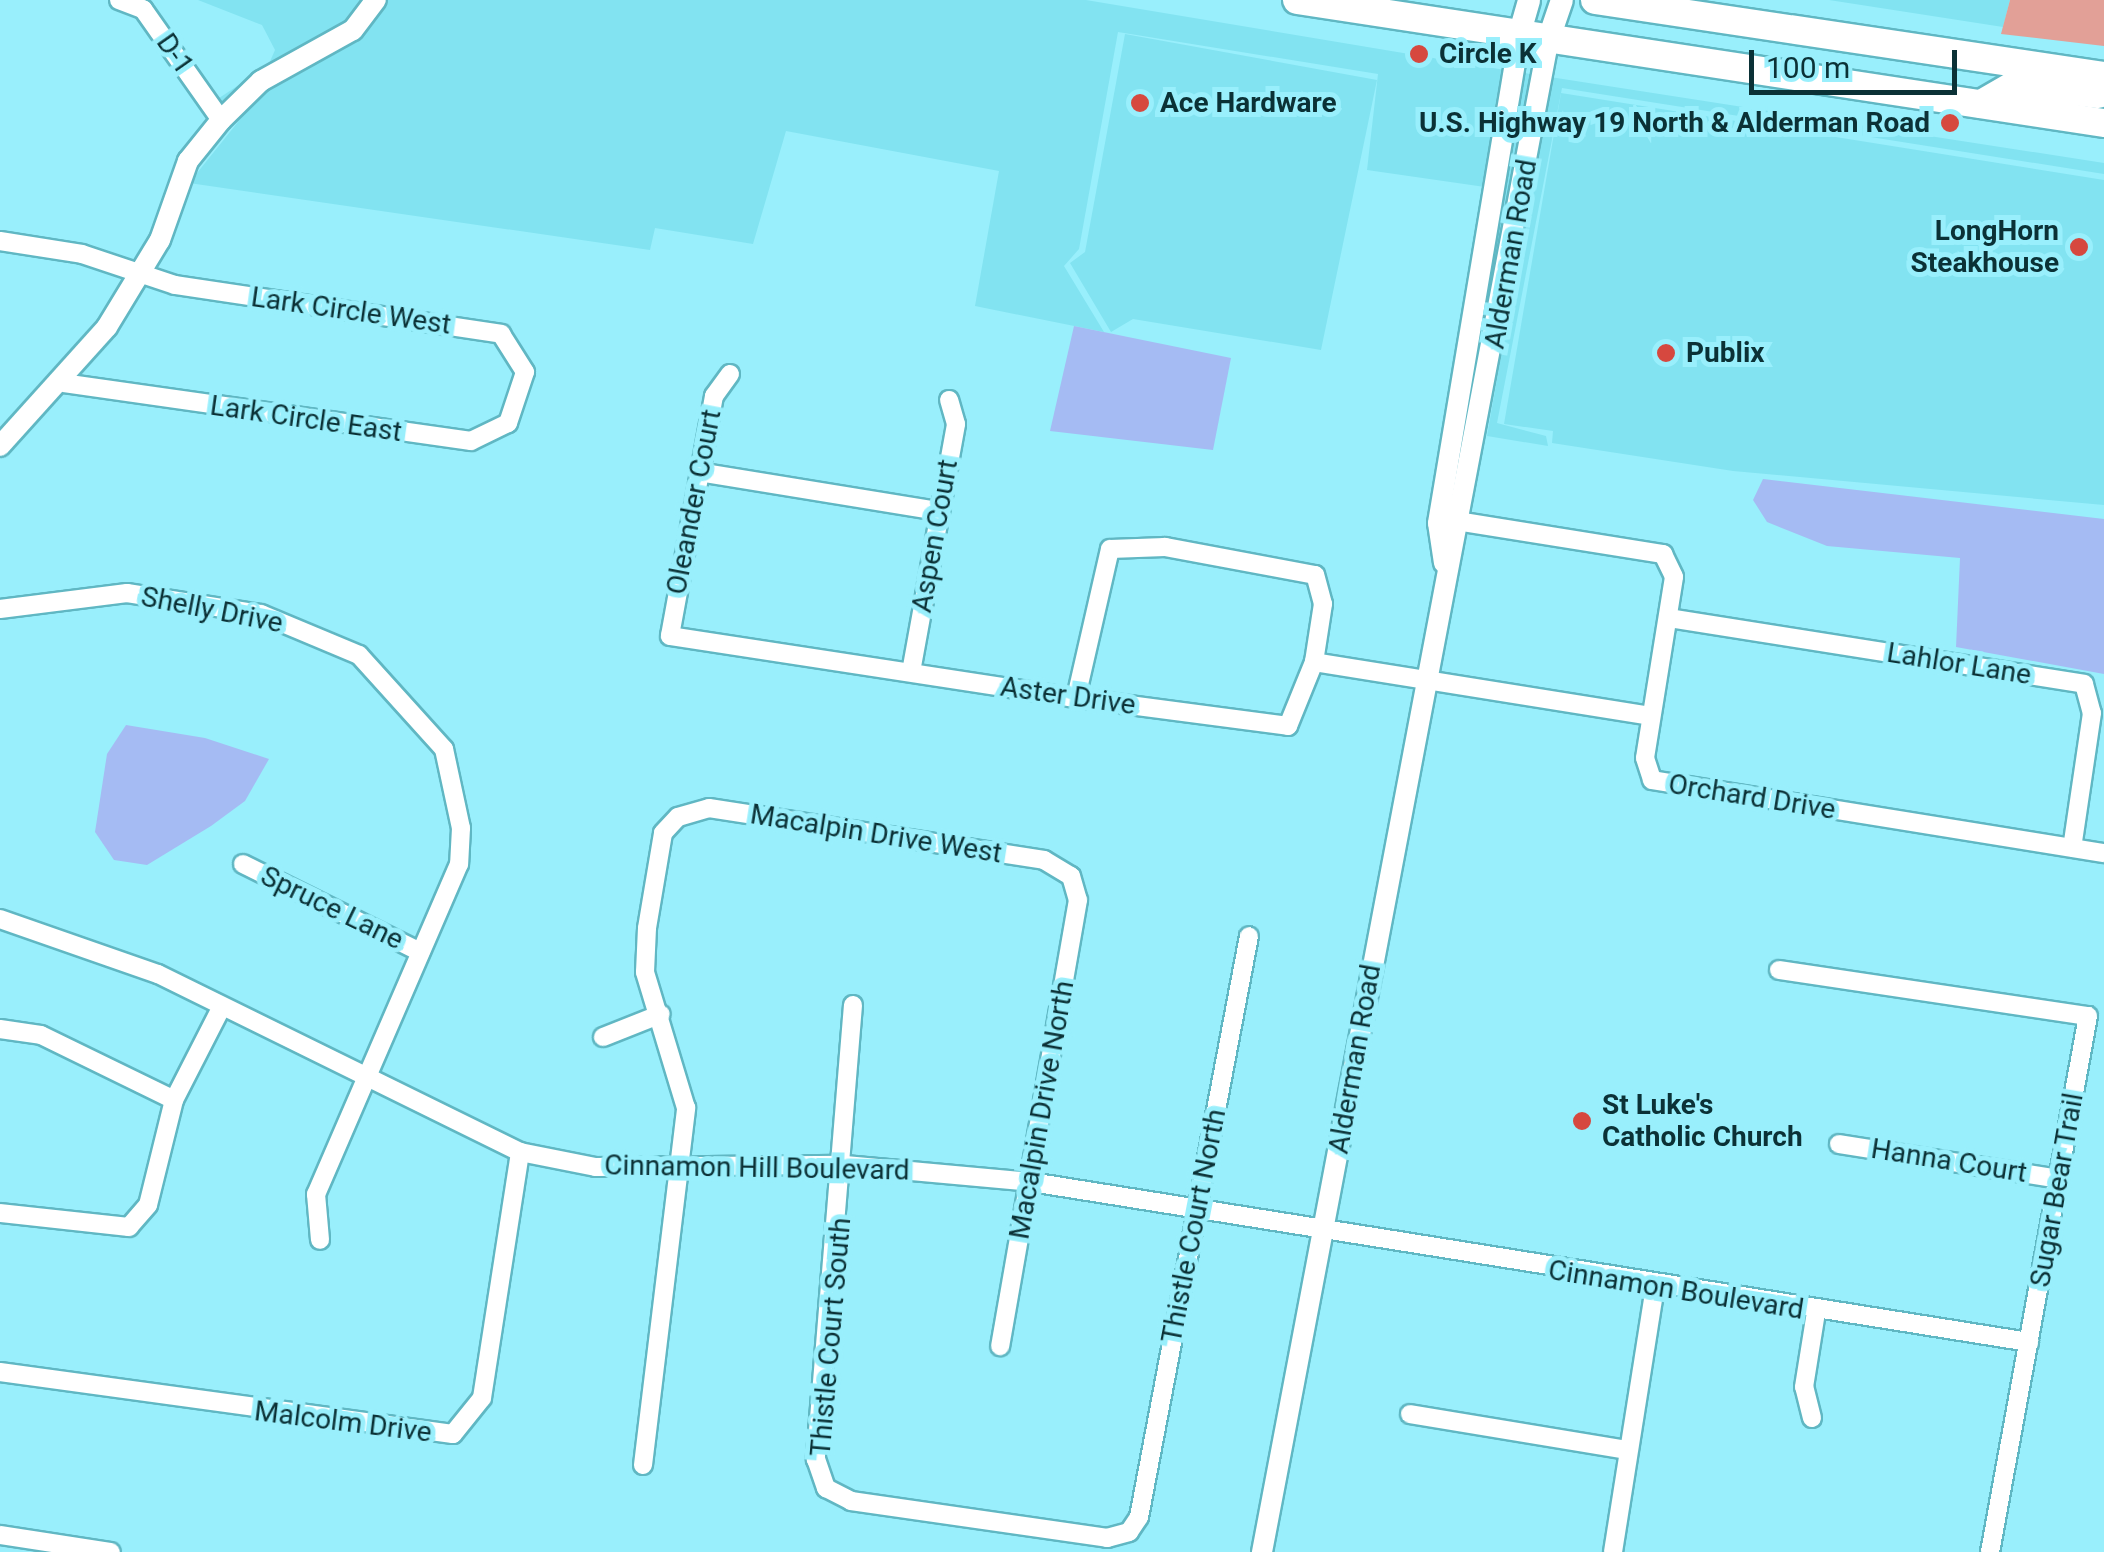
<!DOCTYPE html>
<html>
<head>
<meta charset="utf-8">
<style>
  body { margin:0 }
  #map { position:relative; width:2104px; height:1552px; overflow:hidden; background:#99effc; font-family:Roboto,sans-serif }
  div>[style] { position:absolute }
  .built>* { inset:0; background:#82e3f1 }
  .green>* { inset:0; background:#e2a097 }
  .water>* { inset:0; background:#a5bbf3 }
  .roads { filter:drop-shadow(2px 0 #60b7c3) drop-shadow(-2px 0 #60b7c3) drop-shadow(0 2px #60b7c3) drop-shadow(0 -2px #60b7c3) }
  .minor>* { height:18px; margin:-9px; padding:0 9px; transform-origin:9px; border-radius:9px; background:#fff }
  .tertiary>* { height:20px; margin:-10px; padding:0 10px; transform-origin:10px; border-radius:10px; background:#fff }
  .secondary>* { height:22px; margin:-11px; padding:0 11px; transform-origin:11px; border-radius:11px; background:#fff }
  .trunk>* { height:28px; margin:-14px; padding:0 14px; transform-origin:14px; border-radius:14px; background:#fff }
  .dots>* { width:28px; height:28px; translate:-50% -50%; box-sizing:border-box; border:5px solid #99effc; border-radius:50% }
  span { translate:-50% -50%; white-space:nowrap; text-align:center; line-height:1.15; -webkit-text-stroke:10px #99effc; paint-order:stroke }
  .street-label { font-size:28px; color:#0b3136 }
  .poi-label { font-size:28px; color:#0b3136; font-weight:700 }
  .left { translate:0 -50%; text-align:left }
  .right { translate:-100% -50%; text-align:right }
  .scale { position:absolute; left:1749px; top:50px; width:208px; height:45px; box-sizing:border-box; border:5px solid #0b3136; border-top:0; padding-left:12px; font-size:30px; line-height:35px; white-space:nowrap; color:#0b3136; -webkit-text-stroke:8px #99effc; paint-order:stroke }
</style>
</head>
<body>
<div id="map">
  <div class="built">
    <i style="clip-path:polygon(198px 0,367px 0,347px 24px,222px 108px,216px 100px,268px 66px,275px 50px,262px 25px)"></i>
    <i style="clip-path:polygon(386px 0,1086px 0,1505px 70px,1485px 187px,1367px 170px,1378px 74px,1118px 32px,1079px 249px,1064px 266px,1104px 332px,975px 306px,999px 171px,786px 131px,753px 244px,655px 228px,650px 250px,189px 183px,266px 87px,370px 23px)"></i>
    <i style="clip-path:polygon(1829px 0,2010px 0,2003px 27px)"></i>
    <i style="clip-path:polygon(1125px 34px,1377px 80px,1321px 350px,1133px 319px,1111px 332px,1070px 263px,1085px 252px)"></i>
    <i style="clip-path:polygon(1521px 72px,1534px 75px,1467px 432px,1466px 409px)"></i>
    <i style="clip-path:polygon(1550px 77px,2104px 163px,2104px 174px,1562px 88px,1497px 423px,1546px 436px,1548px 446px,1487px 436px)"></i>
    <i style="clip-path:polygon(1561px 93px,2104px 180px,2104px 505px,1733px 471px,1552px 443px,1553px 431px,1504px 424px)"></i>
  </div>
  <div class="green">
    <i style="clip-path:polygon(2010px 0,2104px 0,2104px 46px,2001px 34px)"></i>
  </div>
  <div class="water">
    <i style="clip-path:polygon(1074px 326px,1231px 358px,1213px 450px,1050px 431px)"></i>
    <i style="clip-path:polygon(1763px 479px,2104px 519px,2104px 674px,1956px 647px,1960px 558px,1827px 546px,1767px 522px,1753px 500px)"></i>
    <i style="clip-path:polygon(126px 725px,205px 738px,269px 759px,245px 801px,211px 826px,147px 865px,114px 860px,95px 832px,107px 754px)"></i>
  </div>
  <div class="roads">
    <div class="minor">
      <i style="left:119px;top:0;width:26px;rotate:21deg"></i>
      <i style="left:143px;top:9px;width:136px;rotate:54.9deg"></i>
      <i style="left:0;top:241px;width:83px;rotate:9deg"></i>
      <i style="left:82px;top:254px;width:98px;rotate:18.4deg"></i>
      <i style="left:175px;top:285px;width:330px;rotate:8.5deg"></i>
      <i style="left:501px;top:334px;width:45px;rotate:57.7deg"></i>
      <i style="left:525px;top:372px;width:54px;rotate:108.4deg"></i>
      <i style="left:508px;top:423px;width:41px;rotate:154.1deg"></i>
      <i style="left:471px;top:441px;width:411px;rotate:-171.9deg"></i>
      <i style="left:730px;top:374px;width:27px;rotate:126deg"></i>
      <i style="left:714px;top:396px;width:244px;rotate:100.4deg"></i>
      <i style="left:670px;top:636px;width:411px;rotate:8.7deg"></i>
      <i style="left:1076px;top:698px;width:214px;rotate:7.5deg"></i>
      <i style="left:1288px;top:726px;width:69px;rotate:-67.9deg"></i>
      <i style="left:1314px;top:662px;width:59px;rotate:-81.2deg"></i>
      <i style="left:1323px;top:604px;width:30px;rotate:-105deg"></i>
      <i style="left:1315px;top:575px;width:153px;rotate:-169.4deg"></i>
      <i style="left:1165px;top:547px;width:55px;rotate:177.9deg"></i>
      <i style="left:1110px;top:549px;width:153px;rotate:102.9deg"></i>
      <i style="left:699px;top:472px;width:240px;rotate:9.3deg"></i>
      <i style="left:1463px;top:522px;width:203px;rotate:9.1deg"></i>
      <i style="left:1663px;top:554px;width:25px;rotate:64deg"></i>
      <i style="left:1674px;top:577px;width:183px;rotate:99.1deg"></i>
      <i style="left:1645px;top:758px;width:23px;rotate:72deg"></i>
      <i style="left:1652px;top:780px;width:458px;rotate:9.2deg"></i>
      <i style="left:0;top:609px;width:128px;rotate:-7.2deg"></i>
      <i style="left:127px;top:593px;width:136px;rotate:8.9deg"></i>
      <i style="left:261px;top:614px;width:106px;rotate:22.7deg"></i>
      <i style="left:359px;top:655px;width:127px;rotate:47.9deg"></i>
      <i style="left:444px;top:749px;width:81px;rotate:77.9deg"></i>
      <i style="left:461px;top:828px;width:36px;rotate:93deg"></i>
      <i style="left:459px;top:864px;width:360px;rotate:113.4deg"></i>
      <i style="left:316px;top:1194px;width:46px;rotate:85deg"></i>
      <i style="left:1669px;top:618px;width:420px;rotate:9deg"></i>
      <i style="left:2084px;top:684px;width:30px;rotate:75deg"></i>
      <i style="left:2092px;top:713px;width:136px;rotate:98.4deg"></i>
      <i style="left:1314px;top:662px;width:341px;rotate:9.1deg"></i>
      <i style="left:911px;top:672px;width:252px;rotate:-79.7deg"></i>
      <i style="left:956px;top:424px;width:25px;rotate:-106deg"></i>
      <i style="left:243px;top:864px;width:198px;rotate:26.4deg"></i>
      <i style="left:0;top:919px;width:167px;rotate:19.2deg"></i>
      <i style="left:158px;top:974px;width:403px;rotate:26.2deg"></i>
      <i style="left:520px;top:1152px;width:77px;rotate:11.2deg"></i>
      <i style="left:596px;top:1167px;width:249px;rotate:-0.5deg"></i>
      <i style="left:845px;top:1165px;width:187px;rotate:5.2deg"></i>
      <i style="left:1031px;top:1182px;width:1011px;rotate:9.11deg"></i>
      <i style="left:1779px;top:970px;width:312px;rotate:8.5deg"></i>
      <i style="left:2088px;top:1016px;width:545px;rotate:100.36deg"></i>
      <i style="left:853px;top:1005px;width:456px;rotate:94.7deg"></i>
      <i style="left:816px;top:1459px;width:31px;rotate:71deg"></i>
      <i style="left:826px;top:1488px;width:28px;rotate:27deg"></i>
      <i style="left:851px;top:1501px;width:259px;rotate:8.2deg"></i>
      <i style="left:1107px;top:1538px;width:23px;rotate:-15deg"></i>
      <i style="left:1129px;top:1532px;width:18px;rotate:-56deg"></i>
      <i style="left:1139px;top:1517px;width:591px;rotate:-79.28deg"></i>
      <i style="left:0;top:1029px;width:41px;rotate:8.3deg"></i>
      <i style="left:41px;top:1035px;width:148px;rotate:26deg"></i>
      <i style="left:174px;top:1100px;width:108px;rotate:103.9deg"></i>
      <i style="left:148px;top:1205px;width:29px;rotate:131deg"></i>
      <i style="left:129px;top:1227px;width:130px;rotate:-173.8deg"></i>
      <i style="left:603px;top:1037px;width:62px;rotate:-21.6deg"></i>
      <i style="left:174px;top:1100px;width:103px;rotate:-62.9deg"></i>
      <i style="left:1839px;top:1144px;width:223px;rotate:9deg"></i>
      <i style="left:0;top:1372px;width:457px;rotate:7.8deg"></i>
      <i style="left:453px;top:1434px;width:46px;rotate:-51.1deg"></i>
      <i style="left:482px;top:1398px;width:249px;rotate:-81.2deg"></i>
      <i style="left:1410px;top:1414px;width:221px;rotate:9.4deg"></i>
      <i style="left:1812px;top:1418px;width:32px;rotate:-104deg"></i>
      <i style="left:1804px;top:1387px;width:76px;rotate:-80.9deg"></i>
      <i style="left:643px;top:1465px;width:360px;rotate:-83.1deg"></i>
      <i style="left:686px;top:1108px;width:142px;rotate:-106.8deg"></i>
      <i style="left:645px;top:972px;width:44px;rotate:-87.4deg"></i>
      <i style="left:647px;top:928px;width:96px;rotate:-80.4deg"></i>
      <i style="left:663px;top:833px;width:22px;rotate:-47deg"></i>
      <i style="left:678px;top:817px;width:32px;rotate:-16deg"></i>
      <i style="left:709px;top:808px;width:339px;rotate:8.8deg"></i>
      <i style="left:1044px;top:860px;width:31px;rotate:31deg"></i>
      <i style="left:1071px;top:876px;width:25px;rotate:74deg"></i>
      <i style="left:1078px;top:900px;width:453px;rotate:99.9deg"></i>
      <i style="left:0;top:1535px;width:112px;rotate:8.7deg"></i>
      <i style="left:1613px;top:1552px;width:267px;rotate:-81deg"></i>
    </div>
    <div class="tertiary">
      <i style="left:0;top:446px;width:160px;rotate:-48deg"></i>
      <i style="left:107px;top:327px;width:102px;rotate:-58.7deg"></i>
      <i style="left:160px;top:240px;width:84px;rotate:-70.5deg"></i>
      <i style="left:188px;top:161px;width:53px;rotate:-51.2deg"></i>
      <i style="left:221px;top:120px;width:56px;rotate:-44.3deg"></i>
      <i style="left:261px;top:81px;width:105px;rotate:-29deg"></i>
      <i style="left:353px;top:30px;width:38px;rotate:-53deg"></i>
      <i style="left:1444px;top:563px;width:40px;rotate:-98.5deg"></i>
      <i style="left:1438px;top:523px;width:498px;rotate:-80.5deg"></i>
      <i style="left:1262px;top:1552px;width:1541px;rotate:-79.27deg"></i>
    </div>
    <div class="secondary">
      <i style="left:1520px;top:32px;width:33px;rotate:-74deg"></i>
      <i style="left:1549px;top:38px;width:40px;rotate:-71.1deg"></i>
    </div>
    <div class="trunk">
      <i style="left:1297px;top:0;width:816px;rotate:8.67deg"></i>
      <i style="left:1595px;top:0;width:515px;rotate:8.49deg"></i>
      <i style="left:1981px;top:104px;width:39px;rotate:-30deg"></i>
      <i style="left:2015px;top:84px;width:84px;rotate:6.9deg"></i>
    </div>
  </div>
  <div class="dots">
    <i style="left:1419px;top:54px;background:#d6483f"></i>
    <i style="left:1140px;top:103px;background:#d6483f"></i>
    <i style="left:1950px;top:123px;background:#d6483f"></i>
    <i style="left:2079px;top:247px;background:#d6483f"></i>
    <i style="left:1666px;top:353px;background:#d6483f"></i>
    <i style="left:1582px;top:1121px;background:#d6483f"></i>
  </div>
  <div class="street-label">
    <span style="left:175px;top:54px;rotate:55deg">D-1</span>
    <span style="left:1511px;top:254px;rotate:-80deg">Alderman Road</span>
    <span style="left:351px;top:311px;rotate:8deg">Lark Circle West</span>
    <span style="left:306px;top:419px;rotate:8deg">Lark Circle East</span>
    <span style="left:694px;top:502px;rotate:-79deg">Oleander Court</span>
    <span style="left:935px;top:536px;rotate:-80deg">Aspen Court</span>
    <span style="left:212px;top:610px;rotate:11deg">Shelly Drive</span>
    <span style="left:1959px;top:664px;rotate:9deg">Lahlor Lane</span>
    <span style="left:1068px;top:696px;rotate:8deg">Aster Drive</span>
    <span style="left:1752px;top:797px;rotate:9deg">Orchard Drive</span>
    <span style="left:876px;top:834px;rotate:9deg">Macalpin Drive West</span>
    <span style="left:332px;top:908px;rotate:26deg">Spruce Lane</span>
    <span style="left:1355px;top:1059px;rotate:-80deg">Alderman Road</span>
    <span style="left:1042px;top:1110px;rotate:-80deg">Macalpin Drive North</span>
    <span style="left:1949px;top:1161px;rotate:9deg">Hanna Court</span>
    <span style="left:757px;top:1168px;rotate:1deg">Cinnamon Hill Boulevard</span>
    <span style="left:2057px;top:1190px;rotate:-80deg">Sugar Bear Trail</span>
    <span style="left:1194px;top:1226px;rotate:-79deg">Thistle Court North</span>
    <span style="left:1676px;top:1290px;rotate:9deg">Cinnamon Boulevard</span>
    <span style="left:831px;top:1337px;rotate:-85deg">Thistle Court South</span>
    <span style="left:343px;top:1422px;rotate:7deg">Malcolm Drive</span>
  </div>
  <div class="poi-label">
    <span class="left" style="left:1439px;top:54px">Circle K</span>
    <span class="left" style="left:1160px;top:103px">Ace Hardware</span>
    <span class="right" style="left:1930px;top:123px">U.S. Highway 19 North &amp; Alderman Road</span>
    <span class="right" style="left:2059px;top:247px">LongHorn<br>Steakhouse</span>
    <span class="left" style="left:1686px;top:353px">Publix</span>
    <span class="left" style="left:1602px;top:1121px">St Luke's<br>Catholic Church</span>
  </div>
  <div class="scale">100 m</div>
</div>
</body>
</html>
